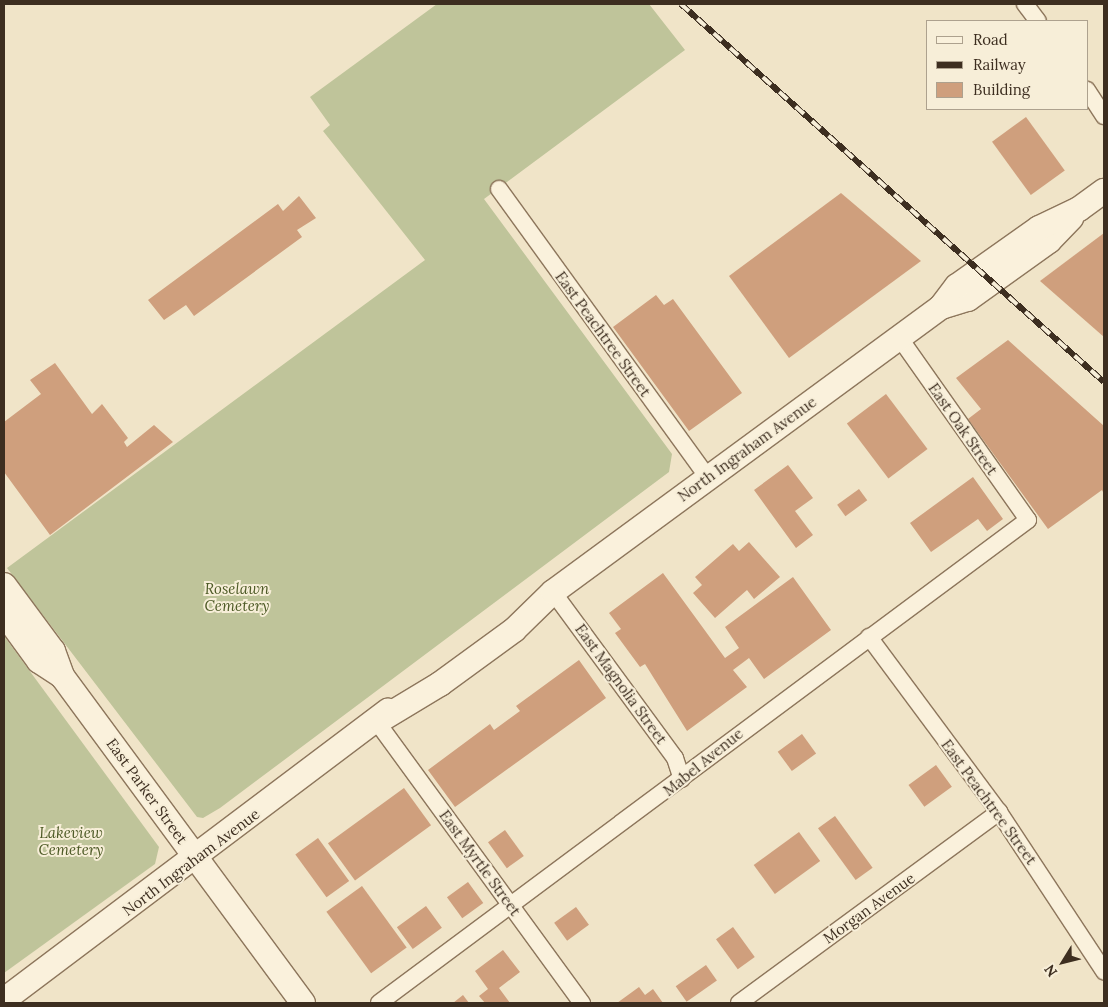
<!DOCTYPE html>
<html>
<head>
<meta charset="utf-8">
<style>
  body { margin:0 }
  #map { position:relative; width:1108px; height:1007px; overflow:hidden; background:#f0e4c8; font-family:Lora,serif }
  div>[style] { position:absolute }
  .cemetery>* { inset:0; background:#bfc49a }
  .building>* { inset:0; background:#cf9f7d; transform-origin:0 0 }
  .roads { filter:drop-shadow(1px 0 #8d765c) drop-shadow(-1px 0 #8d765c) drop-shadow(0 1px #8d765c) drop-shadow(0 -1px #8d765c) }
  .street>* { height:16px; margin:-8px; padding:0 8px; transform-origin:8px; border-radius:8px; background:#faf1dc }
  .secondary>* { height:24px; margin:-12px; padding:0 12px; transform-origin:12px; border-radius:12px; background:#faf1dc }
  .rail>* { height:5.5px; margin-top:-2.75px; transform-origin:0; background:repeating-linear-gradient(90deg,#f7eed8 0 11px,#3d2e20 0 22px); box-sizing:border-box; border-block:1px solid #3d2e20 }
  span { translate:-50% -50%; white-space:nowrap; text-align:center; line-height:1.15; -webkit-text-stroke:4px #f7eed8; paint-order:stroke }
  .street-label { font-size:15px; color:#3d2e20 }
  .park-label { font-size:15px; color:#4d5a26; font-style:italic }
  .frame { position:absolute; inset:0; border:5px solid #3d2e20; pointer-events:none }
  .legend { position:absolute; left:926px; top:20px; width:162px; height:90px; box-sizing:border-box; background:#f7eed8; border:1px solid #ada18e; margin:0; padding:6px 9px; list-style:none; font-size:15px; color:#3d2e20 }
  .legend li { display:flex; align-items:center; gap:10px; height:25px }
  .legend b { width:25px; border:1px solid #ada18e }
  .north { position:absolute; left:1038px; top:937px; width:50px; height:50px; -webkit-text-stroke:4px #f7eed8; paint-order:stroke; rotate:234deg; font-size:14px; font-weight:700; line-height:20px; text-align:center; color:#3d2e20 }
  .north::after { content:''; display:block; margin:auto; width:18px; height:22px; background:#3d2e20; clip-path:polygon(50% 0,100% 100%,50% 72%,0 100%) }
</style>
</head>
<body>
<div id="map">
  <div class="cemetery">
    <i style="clip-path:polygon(437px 4px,649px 4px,685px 50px,484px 199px,672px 454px,669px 472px,220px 808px,203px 818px,197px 817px,7px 568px,425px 260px,323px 131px,330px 125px,310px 97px)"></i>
    <i style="clip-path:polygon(4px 636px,159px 847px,155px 864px,4px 973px)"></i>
  </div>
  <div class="building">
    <i style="left:1026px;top:117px;width:66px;height:42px;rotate:54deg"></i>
    <i style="clip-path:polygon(841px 193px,921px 261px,789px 358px,729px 276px)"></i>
    <i style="clip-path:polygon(299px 196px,316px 218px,297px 230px,302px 237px,194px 316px,186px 305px,164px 320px,148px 300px,278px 204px,283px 211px)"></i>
    <i style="clip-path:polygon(1104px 233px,1104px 337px,1040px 281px)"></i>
    <i style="clip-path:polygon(656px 295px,664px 305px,673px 299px,742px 393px,689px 431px,613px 327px)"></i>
    <i style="clip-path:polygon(1008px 340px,1104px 426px,1104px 494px,1102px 490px,1048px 529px,968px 419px,981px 409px,956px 378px)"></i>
    <i style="clip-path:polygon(55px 363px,92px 414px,102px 404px,128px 438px,124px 442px,127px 447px,154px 425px,173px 442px,50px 535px,4px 472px,4px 422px,41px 394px,30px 380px)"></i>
    <i style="left:886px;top:394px;width:69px;height:49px;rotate:53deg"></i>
    <i style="clip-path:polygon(788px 465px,813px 498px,795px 511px,813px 535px,796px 548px,754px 490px)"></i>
    <i style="clip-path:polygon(973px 477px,1003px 519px,987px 531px,978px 519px,931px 552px,910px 523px)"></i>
    <i style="left:859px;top:489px;width:14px;height:27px;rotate:54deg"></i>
    <i style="clip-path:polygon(749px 542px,780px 577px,754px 599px,747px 590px,715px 618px,693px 593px,702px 585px,695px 577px,733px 544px,739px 551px)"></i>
    <i style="clip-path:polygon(663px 573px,725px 658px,739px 648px,725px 627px,793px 577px,831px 630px,764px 679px,749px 658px,733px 670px,747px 687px,687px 731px,645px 664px,640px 667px,615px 633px,621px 629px,609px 613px)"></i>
    <i style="clip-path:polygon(579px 660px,606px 698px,455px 807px,428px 770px,490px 724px,494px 730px,520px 711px,516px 706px)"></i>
    <i style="left:802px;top:734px;width:24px;height:30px;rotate:54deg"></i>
    <i style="left:936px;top:765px;width:27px;height:34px;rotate:54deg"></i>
    <i style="left:404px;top:788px;width:46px;height:94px;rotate:54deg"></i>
    <i style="left:835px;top:816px;width:64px;height:21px;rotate:54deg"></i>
    <i style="left:505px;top:830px;width:32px;height:21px;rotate:54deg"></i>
    <i style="left:799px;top:832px;width:36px;height:56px;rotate:54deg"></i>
    <i style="left:318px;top:838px;width:53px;height:28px;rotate:54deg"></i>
    <i style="left:468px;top:882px;width:26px;height:26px;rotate:54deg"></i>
    <i style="left:362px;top:886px;width:76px;height:44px;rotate:54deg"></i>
    <i style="left:426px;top:906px;width:27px;height:36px;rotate:54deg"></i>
    <i style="left:576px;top:907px;width:22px;height:27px;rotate:54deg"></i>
    <i style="left:733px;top:927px;width:37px;height:21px;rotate:54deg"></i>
    <i style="clip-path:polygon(503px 950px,520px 972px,499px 988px,510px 1003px,485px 1003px,479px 996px,488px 989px,475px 971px)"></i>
    <i style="left:706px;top:965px;width:19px;height:37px;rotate:55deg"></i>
    <i style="clip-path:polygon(639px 987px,645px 995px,653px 989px,663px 1003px,617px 1003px)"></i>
    <i style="clip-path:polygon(463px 995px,469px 1003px,453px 1003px)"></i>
  </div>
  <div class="roads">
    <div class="street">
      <i style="left:1025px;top:4px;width:21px;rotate:53deg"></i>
      <i style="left:1087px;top:90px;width:31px;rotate:57deg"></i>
      <i style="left:499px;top:189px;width:357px;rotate:54.1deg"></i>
      <i style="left:553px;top:592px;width:206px;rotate:53.7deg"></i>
      <i style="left:675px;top:758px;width:22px;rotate:72deg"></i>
      <i style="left:869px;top:637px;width:218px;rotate:53.4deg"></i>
      <i style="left:999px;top:812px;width:191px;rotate:56.6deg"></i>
      <i style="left:377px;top:722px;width:348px;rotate:53.9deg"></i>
      <i style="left:379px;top:1003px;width:809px;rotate:-36.66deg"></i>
      <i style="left:1028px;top:520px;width:224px;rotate:-125.2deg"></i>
      <i style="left:739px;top:1003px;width:323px;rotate:-36.3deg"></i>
    </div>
    <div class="secondary">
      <i style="left:941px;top:307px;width:28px;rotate:-17deg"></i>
      <i style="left:968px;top:299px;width:100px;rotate:-35.6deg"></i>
      <i style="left:1049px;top:241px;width:32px;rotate:-46deg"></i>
      <i style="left:4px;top:585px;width:82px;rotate:53.4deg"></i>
      <i style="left:53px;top:651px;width:27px;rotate:70deg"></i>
      <i style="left:62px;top:676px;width:406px;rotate:53.6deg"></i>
      <i style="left:4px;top:613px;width:59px;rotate:53.9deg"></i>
      <i style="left:39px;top:661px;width:27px;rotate:33deg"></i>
      <i style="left:377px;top:722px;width:74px;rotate:-31.1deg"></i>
      <i style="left:440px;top:684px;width:92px;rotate:-36.1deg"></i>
      <i style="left:514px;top:630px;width:54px;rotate:-44.3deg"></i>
      <i style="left:553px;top:592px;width:481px;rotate:-36.3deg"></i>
      <i style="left:941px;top:307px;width:26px;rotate:-53deg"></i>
      <i style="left:957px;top:286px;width:100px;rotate:-35.3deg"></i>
      <i style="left:1039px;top:228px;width:44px;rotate:-25.4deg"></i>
      <i style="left:1079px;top:209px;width:31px;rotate:-36deg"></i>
      <i style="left:4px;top:1000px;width:481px;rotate:-37deg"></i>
    </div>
  </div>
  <div class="rail">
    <i style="left:681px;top:4px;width:567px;rotate:41.78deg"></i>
  </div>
  <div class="street-label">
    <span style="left:603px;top:334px;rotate:54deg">East Peachtree Street</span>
    <span style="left:963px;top:429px;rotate:55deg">East Oak Street</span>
    <span style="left:747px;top:449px;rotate:-36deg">North Ingraham Avenue</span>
    <span style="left:621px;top:684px;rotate:54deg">East Magnolia Street</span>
    <span style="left:703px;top:762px;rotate:-39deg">Mabel Avenue</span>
    <span style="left:147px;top:791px;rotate:54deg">East Parker Street</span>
    <span style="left:989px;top:802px;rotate:54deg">East Peachtree Street</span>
    <span style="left:191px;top:862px;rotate:-37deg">North Ingraham Avenue</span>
    <span style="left:480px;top:863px;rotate:54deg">East Myrtle Street</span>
    <span style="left:869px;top:908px;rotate:-36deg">Morgan Avenue</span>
  </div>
  <div class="park-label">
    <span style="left:237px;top:597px">Roselawn<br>Cemetery</span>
    <span style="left:71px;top:841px">Lakeview<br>Cemetery</span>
  </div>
  <div class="frame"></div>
  <ul class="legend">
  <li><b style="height:6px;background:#faf1dc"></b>Road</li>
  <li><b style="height:6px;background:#3d2e20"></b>Railway</li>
  <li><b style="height:14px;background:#cf9f7d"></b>Building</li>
  </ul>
  <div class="north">N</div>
</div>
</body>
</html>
